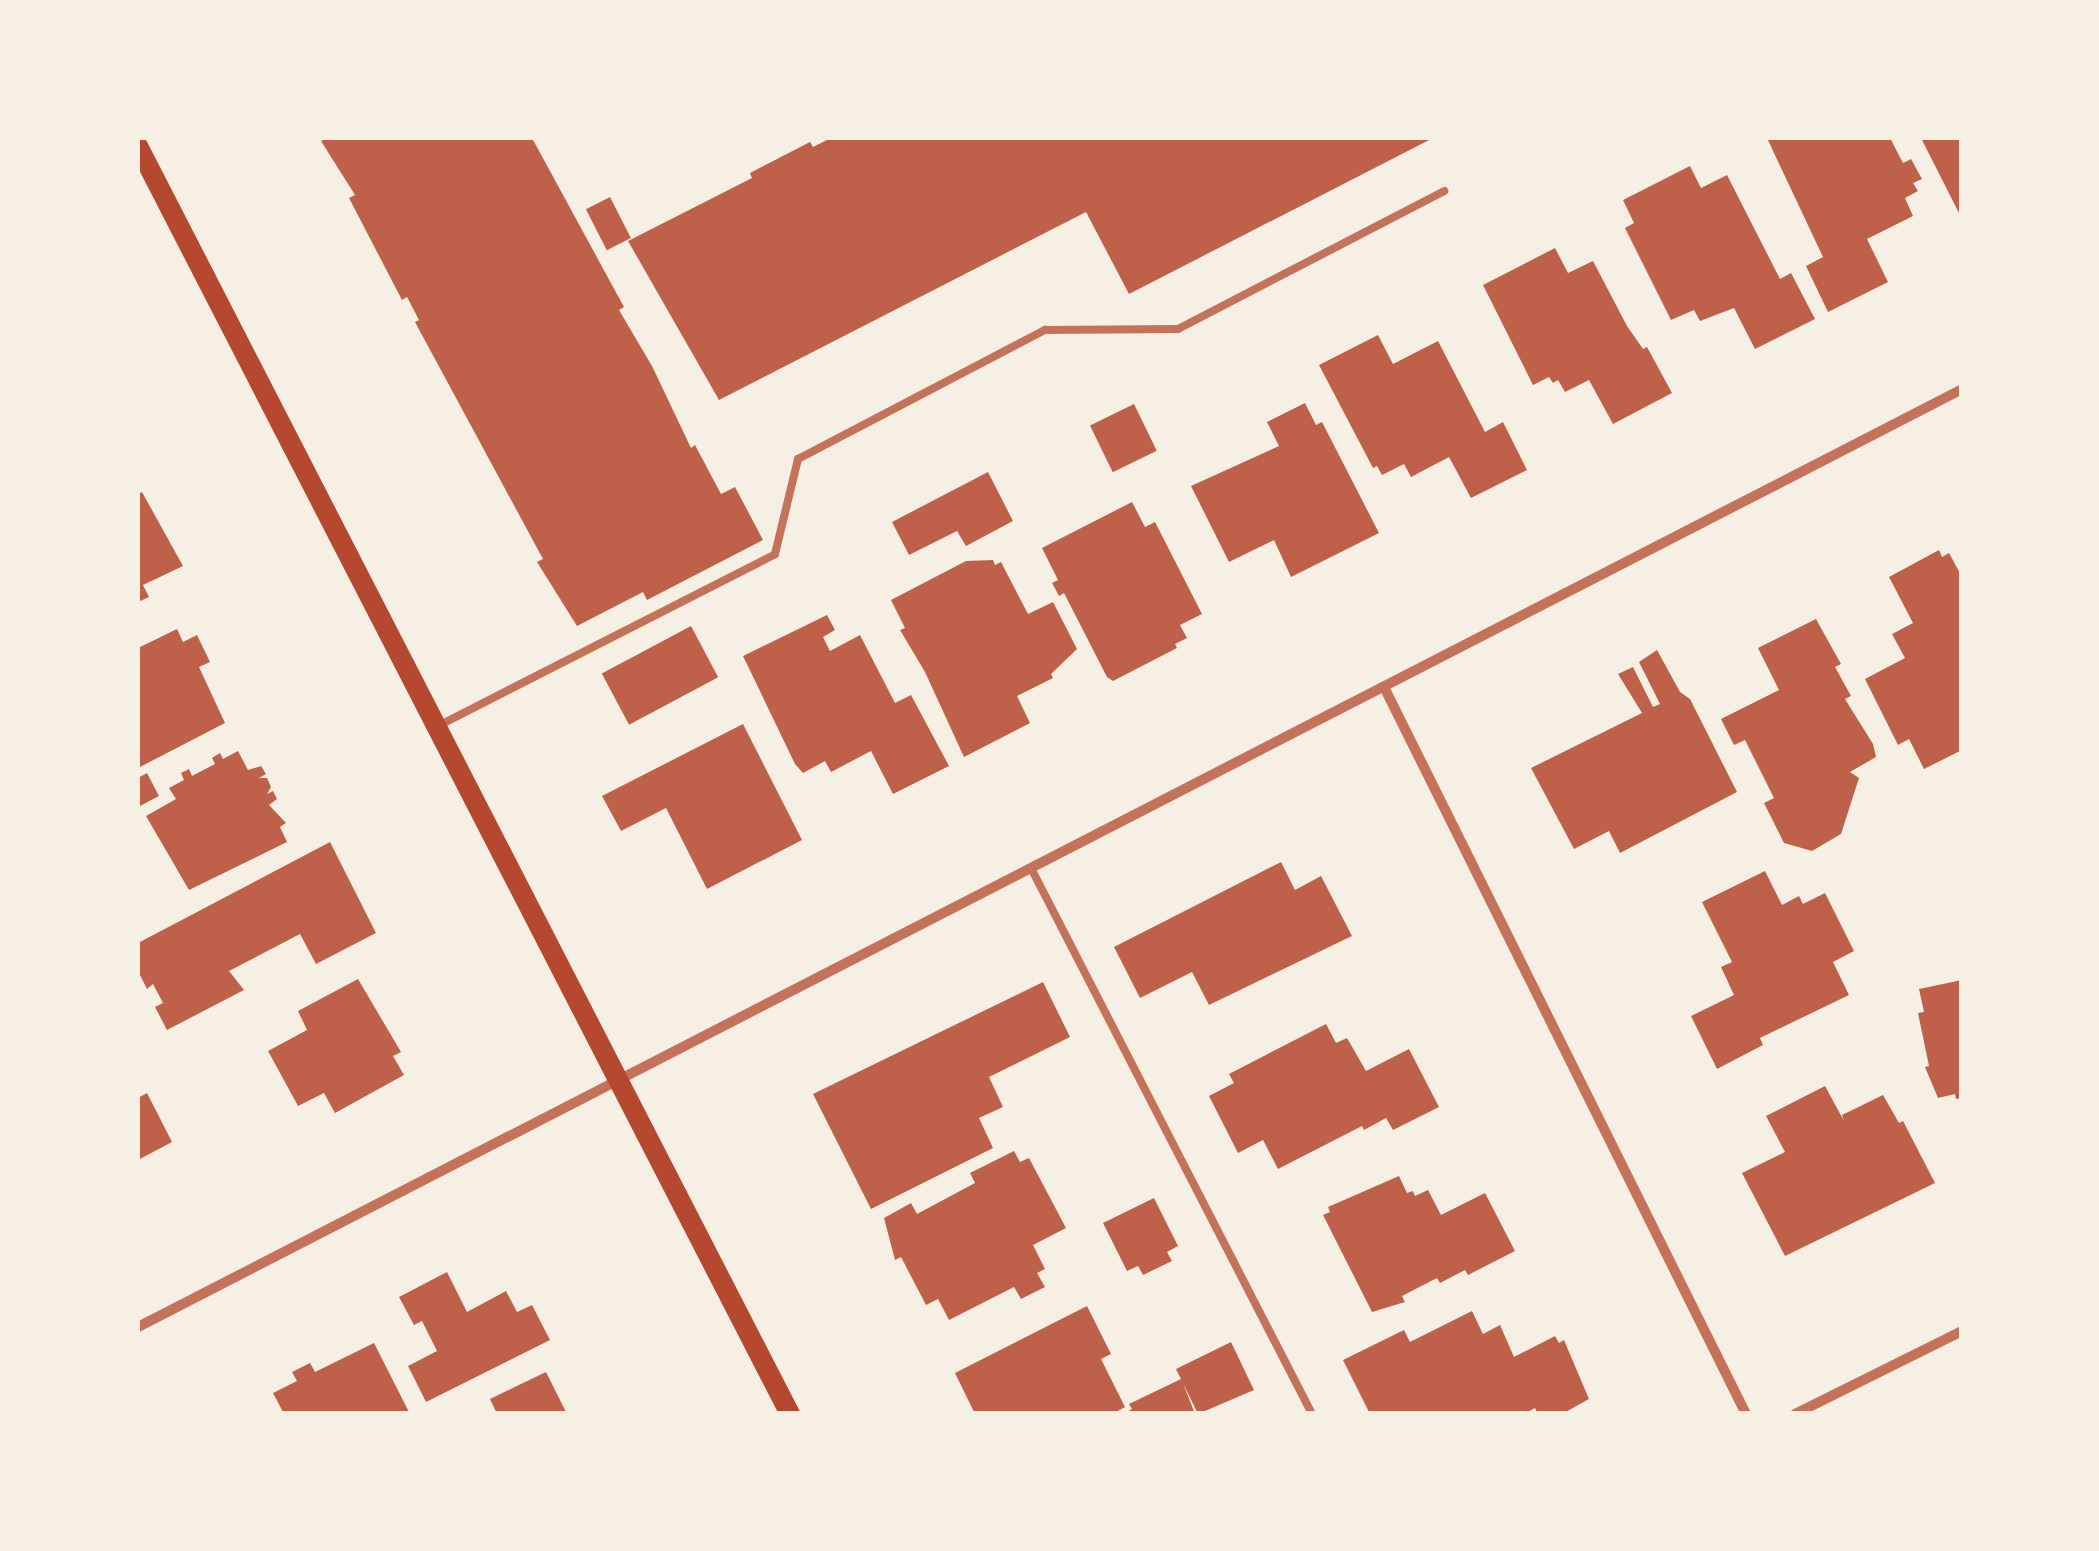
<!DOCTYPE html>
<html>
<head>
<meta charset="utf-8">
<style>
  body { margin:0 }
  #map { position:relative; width:2099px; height:1551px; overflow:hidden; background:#f6efe4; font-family:Jost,sans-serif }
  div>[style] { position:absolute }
  .building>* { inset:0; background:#bf614a; transform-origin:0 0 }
  .service>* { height:8px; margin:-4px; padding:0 4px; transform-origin:4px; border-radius:4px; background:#c5725c }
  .minor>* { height:10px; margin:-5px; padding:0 5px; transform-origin:5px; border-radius:5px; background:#c5725c }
  .secondary>* { height:20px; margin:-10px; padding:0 10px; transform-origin:10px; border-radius:10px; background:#b5482f }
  span { translate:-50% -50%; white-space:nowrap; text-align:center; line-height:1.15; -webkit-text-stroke:8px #f6efe4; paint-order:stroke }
  .frame { position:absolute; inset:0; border:140px solid #f6efe4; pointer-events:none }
</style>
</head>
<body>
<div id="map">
  <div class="building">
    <i style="clip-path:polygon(328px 138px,532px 138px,624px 307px,619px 310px,652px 366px,691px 448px,695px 445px,721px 494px,735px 487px,763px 540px,647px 600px,643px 592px,577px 626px,537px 562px,543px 559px,415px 322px,419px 320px,407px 297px,402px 300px,349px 198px,355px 195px,321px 141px)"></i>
    <i style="clip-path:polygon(831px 138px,1433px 138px,1129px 294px,1086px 212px,719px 400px,628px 241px,752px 178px,750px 173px,810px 142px,813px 147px)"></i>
    <i style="clip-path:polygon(1767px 138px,1890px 138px,1903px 163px,1911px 159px,1922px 179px,1913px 183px,1918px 191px,1905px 198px,1913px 216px,1867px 239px,1888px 282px,1828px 312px,1806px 266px,1823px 257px)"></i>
    <i style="clip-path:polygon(1921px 138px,1962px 138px,1962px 219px)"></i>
    <i style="clip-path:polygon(1690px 166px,1701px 188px,1727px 175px,1780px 279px,1791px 273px,1815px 319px,1755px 349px,1734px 308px,1700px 321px,1694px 310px,1671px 320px,1625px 228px,1634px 223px,1623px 200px)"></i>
    <i style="left:610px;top:197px;width:46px;height:27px;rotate:63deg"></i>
    <i style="clip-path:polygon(1555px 248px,1568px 273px,1593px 261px,1627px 326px,1643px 349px,1647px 347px,1672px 393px,1613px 424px,1589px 380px,1565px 392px,1558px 380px,1553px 383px,1549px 377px,1533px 385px,1483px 285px)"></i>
    <i style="clip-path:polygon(1378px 335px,1393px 364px,1438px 341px,1485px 432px,1503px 422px,1527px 470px,1471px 498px,1449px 457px,1411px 477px,1404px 464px,1382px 475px,1377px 466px,1373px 468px,1319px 365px)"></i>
    <i style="clip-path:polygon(1305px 403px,1316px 425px,1322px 422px,1379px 533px,1291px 577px,1274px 540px,1229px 562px,1191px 486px,1279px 446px,1267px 422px)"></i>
    <i style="left:1134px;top:404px;width:52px;height:49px;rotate:64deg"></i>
    <i style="clip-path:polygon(988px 472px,1013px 521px,966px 546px,957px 531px,909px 555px,892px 522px)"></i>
    <i style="clip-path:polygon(142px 492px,183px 566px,143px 585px,149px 597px,138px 602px,138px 494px)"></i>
    <i style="clip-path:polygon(1132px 502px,1145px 527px,1155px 522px,1202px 614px,1180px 625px,1187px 638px,1175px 644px,1177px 648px,1113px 681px,1107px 677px,1064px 593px,1059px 596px,1052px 583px,1058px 580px,1042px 548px)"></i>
    <i style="clip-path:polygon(1939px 550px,1942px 557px,1949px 553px,1962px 577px,1962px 750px,1924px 769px,1909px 739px,1898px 745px,1865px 679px,1905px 658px,1892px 634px,1913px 623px,1889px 577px)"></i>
    <i style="clip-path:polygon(993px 560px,995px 565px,1001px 562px,1028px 614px,1053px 602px,1077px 649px,1051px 674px,1053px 678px,1017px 696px,1030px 723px,964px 757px,925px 672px,900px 630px,905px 628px,891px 600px,966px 561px)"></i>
    <i style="clip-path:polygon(827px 615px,835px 630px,823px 637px,830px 651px,860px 635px,895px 703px,911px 695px,949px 766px,893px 794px,871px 751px,831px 772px,825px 761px,803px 773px,795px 764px,743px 656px)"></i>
    <i style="clip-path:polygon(1816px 619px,1841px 664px,1835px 667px,1851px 696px,1845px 699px,1873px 744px,1876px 757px,1850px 772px,1859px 778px,1841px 834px,1812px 851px,1784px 843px,1764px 803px,1774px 798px,1745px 740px,1734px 745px,1721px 719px,1779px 690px,1758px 648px)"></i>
    <i style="left:691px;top:626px;width:58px;height:101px;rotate:62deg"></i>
    <i style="clip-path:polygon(177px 629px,183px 642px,197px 635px,210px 662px,199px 667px,225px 723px,138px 768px,138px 648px)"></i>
    <i style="clip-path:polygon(1657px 650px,1680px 692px,1690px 699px,1737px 792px,1620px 853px,1609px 831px,1574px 849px,1531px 768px,1642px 713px,1618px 674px,1633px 667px,1653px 707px,1660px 704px,1639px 662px)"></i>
    <i style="clip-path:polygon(743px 724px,802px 840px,707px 889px,666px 808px,621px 831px,602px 796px)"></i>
    <i style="clip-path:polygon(238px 751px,248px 770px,261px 766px,266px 774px,259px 778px,267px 778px,271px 787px,267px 794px,273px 791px,277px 799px,269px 805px,286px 823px,280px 827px,287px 842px,189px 890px,146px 816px,176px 799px,169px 788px,184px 780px,181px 773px,189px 769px,192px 776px,215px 764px,212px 758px,220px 753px,223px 759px)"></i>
    <i style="clip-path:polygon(147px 773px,159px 796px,138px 807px,138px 778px)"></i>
    <i style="clip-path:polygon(330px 842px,376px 933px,316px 964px,300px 934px,229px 971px,244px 990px,167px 1030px,155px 1007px,163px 1003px,153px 984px,147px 989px,138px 971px,138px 943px)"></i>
    <i style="clip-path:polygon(1281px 862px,1295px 890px,1321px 876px,1352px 936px,1209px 1005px,1192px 972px,1140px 998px,1114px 947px)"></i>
    <i style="clip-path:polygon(1765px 871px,1782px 905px,1799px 896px,1803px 904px,1825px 893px,1854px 951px,1833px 962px,1849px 995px,1760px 1038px,1763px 1045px,1717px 1069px,1691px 1016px,1734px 995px,1721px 967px,1732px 962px,1702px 902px)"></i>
    <i style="clip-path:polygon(358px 979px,401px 1052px,393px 1056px,404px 1075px,335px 1113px,324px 1093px,298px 1106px,268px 1051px,307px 1030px,298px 1011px)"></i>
    <i style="clip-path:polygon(1962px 980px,1962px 1098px,1956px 1099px,1955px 1094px,1938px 1098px,1925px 1067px,1929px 1066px,1918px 1013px,1924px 1012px,1919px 989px)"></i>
    <i style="clip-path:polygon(1043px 982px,1070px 1037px,989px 1077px,1003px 1107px,979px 1118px,993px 1148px,871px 1209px,813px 1094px)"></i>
    <i style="clip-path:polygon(1326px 1024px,1336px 1043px,1347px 1038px,1366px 1071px,1409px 1049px,1439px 1107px,1393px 1130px,1386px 1118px,1364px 1130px,1362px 1126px,1278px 1169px,1263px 1140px,1238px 1153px,1209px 1096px,1234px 1083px,1229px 1074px)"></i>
    <i style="clip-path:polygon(1825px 1086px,1844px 1121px,1842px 1115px,1883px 1095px,1899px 1123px,1903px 1121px,1935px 1183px,1785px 1256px,1742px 1173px,1785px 1152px,1766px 1116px)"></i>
    <i style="clip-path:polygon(147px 1093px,172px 1142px,138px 1160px,138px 1098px)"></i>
    <i style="clip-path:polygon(1014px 1151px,1020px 1162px,1029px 1158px,1066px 1228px,1033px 1245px,1045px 1269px,1037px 1273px,1045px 1287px,1021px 1299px,1014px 1287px,949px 1320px,938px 1299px,926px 1305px,901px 1257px,895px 1260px,884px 1218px,911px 1203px,917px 1214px,975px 1183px,970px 1173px)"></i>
    <i style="clip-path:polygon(1399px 1176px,1407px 1193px,1413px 1191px,1415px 1196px,1428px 1190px,1441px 1215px,1485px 1193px,1515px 1251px,1468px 1275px,1465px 1270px,1440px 1283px,1437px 1278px,1402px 1296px,1405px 1302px,1372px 1312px,1323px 1215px,1330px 1212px,1328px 1207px)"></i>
    <i style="clip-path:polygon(1154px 1198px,1178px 1246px,1167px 1252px,1172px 1261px,1143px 1275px,1138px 1266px,1127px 1271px,1103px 1223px)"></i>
    <i style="clip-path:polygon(447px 1272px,467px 1312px,506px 1291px,517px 1312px,532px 1305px,550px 1340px,426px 1402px,408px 1366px,437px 1351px,422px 1321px,414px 1325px,399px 1297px)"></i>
    <i style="clip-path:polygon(1087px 1306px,1111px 1354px,1101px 1359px,1125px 1407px,1112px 1414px,975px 1414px,955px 1373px)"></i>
    <i style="clip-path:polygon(1472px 1311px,1483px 1334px,1500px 1325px,1514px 1357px,1555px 1336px,1559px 1343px,1564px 1340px,1589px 1399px,1562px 1414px,1538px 1414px,1535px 1408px,1524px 1414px,1370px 1414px,1343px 1360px,1404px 1330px,1410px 1342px)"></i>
    <i style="clip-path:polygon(1231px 1342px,1254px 1390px,1198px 1414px,1183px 1383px,1195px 1414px,1123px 1414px,1132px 1409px,1129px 1404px,1181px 1379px,1176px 1369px)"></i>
    <i style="clip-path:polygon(374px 1343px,410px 1414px,284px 1414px,273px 1393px,297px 1381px,292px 1372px,310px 1363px,315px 1372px)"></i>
    <i style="clip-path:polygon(546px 1372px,567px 1414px,497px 1414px,490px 1399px)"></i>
  </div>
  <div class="service">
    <i style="left:440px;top:725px;width:376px;rotate:-27deg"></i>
    <i style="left:775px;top:554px;width:98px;rotate:-76.4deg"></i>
    <i style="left:798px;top:459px;width:279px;rotate:-27.6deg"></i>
    <i style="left:1045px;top:330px;width:133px;rotate:-0.4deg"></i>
    <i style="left:1178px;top:329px;width:300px;rotate:-27.4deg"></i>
    <i style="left:1032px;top:870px;width:612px;rotate:62.76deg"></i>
  </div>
  <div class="minor">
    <i style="left:1385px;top:689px;width:810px;rotate:63.53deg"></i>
    <i style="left:138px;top:1327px;width:2051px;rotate:-27.21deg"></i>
    <i style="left:1795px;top:1414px;width:186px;rotate:-26.4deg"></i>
  </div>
  <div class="secondary">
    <i style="left:138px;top:146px;width:1426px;rotate:62.79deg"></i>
  </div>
  <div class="frame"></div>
</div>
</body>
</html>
